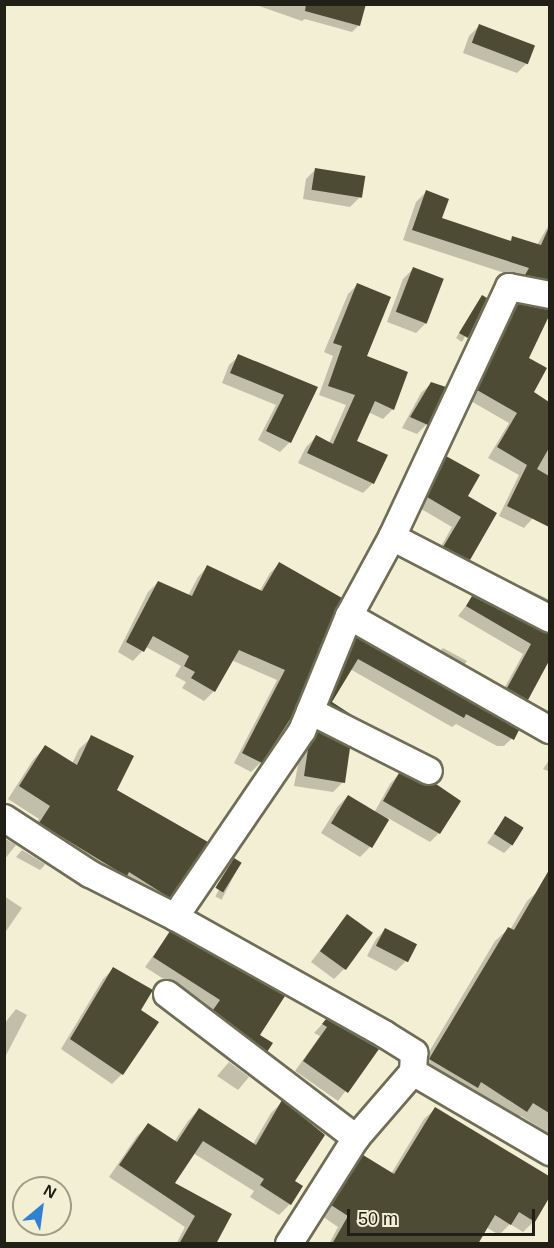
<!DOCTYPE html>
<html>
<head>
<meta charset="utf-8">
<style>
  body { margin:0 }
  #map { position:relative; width:554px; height:1248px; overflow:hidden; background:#f2efd5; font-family:Helvetica,sans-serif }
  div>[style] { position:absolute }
  .shadow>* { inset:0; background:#0003; transform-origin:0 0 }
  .building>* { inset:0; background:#4e4b35; transform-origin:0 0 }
  .roads { filter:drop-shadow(2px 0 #6f6d56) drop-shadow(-2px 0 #6f6d56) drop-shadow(0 2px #6f6d56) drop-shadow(0 -2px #6f6d56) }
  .street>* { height:26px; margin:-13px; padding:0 13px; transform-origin:13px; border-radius:13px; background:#fff }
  span { translate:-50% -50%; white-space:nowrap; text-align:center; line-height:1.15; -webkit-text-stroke:6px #f2efd5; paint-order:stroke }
  .frame { position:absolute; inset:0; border:6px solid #212017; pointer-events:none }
  .north { position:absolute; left:12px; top:1176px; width:60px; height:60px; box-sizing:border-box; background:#f2efd5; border:2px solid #9e9c89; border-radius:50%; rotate:29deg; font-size:16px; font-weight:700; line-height:24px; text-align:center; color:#212017 }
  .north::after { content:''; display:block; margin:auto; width:21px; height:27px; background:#3181d1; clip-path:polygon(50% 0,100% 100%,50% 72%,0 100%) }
  .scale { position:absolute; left:347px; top:1209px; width:188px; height:27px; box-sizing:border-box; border:3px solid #212017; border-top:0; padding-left:8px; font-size:18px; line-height:21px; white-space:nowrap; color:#212017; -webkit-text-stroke:4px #f2efd5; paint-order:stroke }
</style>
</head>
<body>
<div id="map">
  <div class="shadow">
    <i style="clip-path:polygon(253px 4px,362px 4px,359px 25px,352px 32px,305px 19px,302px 21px)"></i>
    <i style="clip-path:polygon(479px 26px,527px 63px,517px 73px,463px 53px,469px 36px)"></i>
    <i style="clip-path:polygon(316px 169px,360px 197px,350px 207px,303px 199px,306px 179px)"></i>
    <i style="clip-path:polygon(426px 192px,440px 219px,509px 242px,513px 238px,537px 245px,550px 223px,550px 281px,541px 290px,520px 278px,403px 240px,416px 202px)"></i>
    <i style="clip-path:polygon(413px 269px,426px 323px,416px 333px,387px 322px,403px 279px)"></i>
    <i style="clip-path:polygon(357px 285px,365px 357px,393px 409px,383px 419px,368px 412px,355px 442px,373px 483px,363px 493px,298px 463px,306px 447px,316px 437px,329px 443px,346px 405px,319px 395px,333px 356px,324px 352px,348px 294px)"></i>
    <i style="clip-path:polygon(482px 297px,485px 299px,462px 342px,456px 338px)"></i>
    <i style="clip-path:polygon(518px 306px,550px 310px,527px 358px,532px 393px,550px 403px,550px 503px,543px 499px,533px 518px,524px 528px,499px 516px,519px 475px,488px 458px,509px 423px,469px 400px,508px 315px)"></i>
    <i style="clip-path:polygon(239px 356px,316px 388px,290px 442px,280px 452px,258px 440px,276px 405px,222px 383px,229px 365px)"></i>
    <i style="clip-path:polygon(432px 383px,427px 424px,417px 434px,402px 428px,421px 393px)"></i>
    <i style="clip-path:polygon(447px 458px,466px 496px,495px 513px,468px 559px,458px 569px,435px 557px,452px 527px,418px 507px,437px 468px)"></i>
    <i style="clip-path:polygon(280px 563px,340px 599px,261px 762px,251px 772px,234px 763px,277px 680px,231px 660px,214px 691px,204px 701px,182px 688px,186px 682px,175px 676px,181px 666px,146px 647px,133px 661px,118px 652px,148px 592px,158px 582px,188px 596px,198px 577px,207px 567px,259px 592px,270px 573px)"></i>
    <i style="clip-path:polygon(521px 586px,550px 600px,550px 619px,511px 596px)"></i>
    <i style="clip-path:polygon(473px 597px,550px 635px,550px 658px,527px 699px,517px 709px,499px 698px,523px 654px,458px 616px)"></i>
    <i style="clip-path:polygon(357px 639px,514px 736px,504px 746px,497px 746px,456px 724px,452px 727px,350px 669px,330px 702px,353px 716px,344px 725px,320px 714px,347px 649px)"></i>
    <i style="clip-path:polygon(443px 648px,467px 661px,465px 664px,460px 669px,439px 652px)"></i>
    <i style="clip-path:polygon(318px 734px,343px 782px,333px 792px,294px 786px,299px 760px,308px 744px)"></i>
    <i style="clip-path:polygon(92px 737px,115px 791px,169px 897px,156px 909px,28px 836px,39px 819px,8px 799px,33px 760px,45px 747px,72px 764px,79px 749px)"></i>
    <i style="clip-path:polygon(550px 759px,550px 772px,543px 769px)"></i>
    <i style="clip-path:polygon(399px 774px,439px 833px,430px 842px,388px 818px,370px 847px,360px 857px,321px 833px,338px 806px,348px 796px,374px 813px,390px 784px)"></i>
    <i style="clip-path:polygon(505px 818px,512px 845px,504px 853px,487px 843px)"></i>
    <i style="clip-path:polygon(4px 838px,16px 845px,4px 860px)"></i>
    <i style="clip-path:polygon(22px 850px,45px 864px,44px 866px,40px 870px,16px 857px)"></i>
    <i style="left:234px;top:860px;width:7px;height:41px;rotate:27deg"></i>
    <i style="clip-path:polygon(540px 889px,550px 894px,550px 1134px,521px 1116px,513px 1124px,417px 1072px,495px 941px,508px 929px,510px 930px,527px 901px)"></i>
    <i style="clip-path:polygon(4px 896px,22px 908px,4px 934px)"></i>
    <i style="clip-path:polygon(347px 916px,344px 969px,334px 979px,311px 962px)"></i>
    <i style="clip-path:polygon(386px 929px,415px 945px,406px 961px,396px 971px,367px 956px,376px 939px)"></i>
    <i style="clip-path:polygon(170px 933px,258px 1036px,266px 1051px,257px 1060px,204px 1020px,212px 1010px,145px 967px)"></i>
    <i style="clip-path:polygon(113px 969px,139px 1011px,122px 1074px,112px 1084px,61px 1049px,103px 979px)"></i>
    <i style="clip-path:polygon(16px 1009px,27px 1015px,4px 1059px,4px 1024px)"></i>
    <i style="clip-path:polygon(326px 1020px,377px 1049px,338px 1101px,295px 1071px,320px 1036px,314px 1033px)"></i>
    <i style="clip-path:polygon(229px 1062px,249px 1077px,238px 1090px,217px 1076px)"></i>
    <i style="clip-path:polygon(282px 1102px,293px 1181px,290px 1204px,279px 1215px,250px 1197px,254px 1191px,193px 1153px,173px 1183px,214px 1244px,176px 1244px,185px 1227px,109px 1177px,137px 1136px,148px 1125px,174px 1142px,188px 1121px,199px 1109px,253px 1144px,271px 1113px)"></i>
    <i style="clip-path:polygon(435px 1109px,550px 1178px,550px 1195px,534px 1221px,523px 1232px,510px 1224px,499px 1235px,486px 1227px,476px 1244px,329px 1244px,338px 1227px,322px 1216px,353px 1167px,363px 1157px,391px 1174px,424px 1119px)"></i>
  </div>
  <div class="building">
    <i style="clip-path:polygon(306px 4px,366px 4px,360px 26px,305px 11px)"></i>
    <i style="left:479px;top:24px;width:60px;height:20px;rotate:21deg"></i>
    <i style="left:315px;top:168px;width:51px;height:22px;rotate:9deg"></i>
    <i style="clip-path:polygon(426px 190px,449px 199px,442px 218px,511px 241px,512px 236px,541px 245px,549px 227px,549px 280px,525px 275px,529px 268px,412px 230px)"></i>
    <i style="left:413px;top:267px;width:33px;height:48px;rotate:21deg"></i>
    <i style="clip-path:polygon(357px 283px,391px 297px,367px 356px,408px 372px,394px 410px,375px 401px,357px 441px,388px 455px,374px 484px,307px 453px,316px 435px,333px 444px,355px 395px,328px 386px,342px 346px,333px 343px)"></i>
    <i style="clip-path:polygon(482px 295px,487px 298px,468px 338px,459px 333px)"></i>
    <i style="clip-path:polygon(518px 304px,549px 310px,549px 316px,529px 358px,547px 368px,534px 392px,549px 402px,549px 448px,537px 469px,549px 476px,549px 527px,507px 506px,527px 465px,497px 447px,517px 413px,477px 390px)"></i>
    <i style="clip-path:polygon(238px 354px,318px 387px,291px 443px,266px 431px,284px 395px,230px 373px)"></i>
    <i style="clip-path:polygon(431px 382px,446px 387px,428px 425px,410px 417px)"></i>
    <i style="clip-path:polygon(446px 456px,480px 475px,468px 496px,497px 513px,470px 560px,443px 547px,461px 517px,427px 497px)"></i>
    <i style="clip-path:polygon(279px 562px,342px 598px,291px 718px,262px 763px,242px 753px,285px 670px,239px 650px,215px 692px,191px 678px,195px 672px,184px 666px,189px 656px,153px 636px,144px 652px,126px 642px,158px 581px,192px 596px,207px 565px,262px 591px)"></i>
    <i style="clip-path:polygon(472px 596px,549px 634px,549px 661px,528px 700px,507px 688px,531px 644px,466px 606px)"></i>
    <i style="clip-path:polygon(356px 637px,519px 730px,514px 740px,466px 714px,464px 718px,358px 659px,332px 702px,355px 717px,329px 704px)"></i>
    <i style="clip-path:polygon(318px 732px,350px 748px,345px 783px,304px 776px,308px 749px)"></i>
    <i style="clip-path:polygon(91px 735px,134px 756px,117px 790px,208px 842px,170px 898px,129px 872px,127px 876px,121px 873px,39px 823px,50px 806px,19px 786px,45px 745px,77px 765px)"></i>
    <i style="clip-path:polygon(399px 773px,423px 785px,436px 784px,461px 801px,440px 834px,383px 801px)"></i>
    <i style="left:348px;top:795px;width:48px;height:33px;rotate:31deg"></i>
    <i style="left:505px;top:816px;width:22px;height:21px;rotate:32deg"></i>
    <i style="left:234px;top:858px;width:9px;height:35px;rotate:32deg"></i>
    <i style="clip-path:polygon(549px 870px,549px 1113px,533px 1103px,527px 1112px,481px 1082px,478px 1088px,429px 1059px,508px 927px,514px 930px)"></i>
    <i style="left:347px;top:914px;width:32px;height:46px;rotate:36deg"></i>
    <i style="left:385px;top:928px;width:36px;height:20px;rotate:27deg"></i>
    <i style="clip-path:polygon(170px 931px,285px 996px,260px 1035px,273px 1043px,267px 1052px,213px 1010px,220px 1000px,153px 957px)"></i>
    <i style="clip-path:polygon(113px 967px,153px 990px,141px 1010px,159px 1022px,123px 1075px,70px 1039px)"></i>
    <i style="clip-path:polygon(326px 1019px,379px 1049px,348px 1093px,303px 1061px,327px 1027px,322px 1024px)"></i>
    <i style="clip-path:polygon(282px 1100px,325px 1135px,295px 1181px,303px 1186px,291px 1205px,260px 1185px,264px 1179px,203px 1141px,175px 1183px,232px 1214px,216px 1244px,179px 1244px,195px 1216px,119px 1165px,148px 1123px,177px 1142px,199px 1108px,256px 1145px)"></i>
    <i style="clip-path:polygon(435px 1107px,549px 1176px,549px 1198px,535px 1222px,519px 1212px,511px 1225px,495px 1215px,478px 1244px,332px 1244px,348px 1216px,331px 1205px,363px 1155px,394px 1174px)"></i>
  </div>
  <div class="roads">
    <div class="street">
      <i style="left:392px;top:537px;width:178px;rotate:27.4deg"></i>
      <i style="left:349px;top:616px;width:231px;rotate:29.6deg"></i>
      <i style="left:310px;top:711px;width:133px;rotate:26.8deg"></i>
      <i style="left:4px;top:818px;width:103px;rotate:33.1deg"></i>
      <i style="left:90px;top:874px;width:95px;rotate:26.8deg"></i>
      <i style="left:175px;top:917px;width:240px;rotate:29.2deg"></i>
      <i style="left:384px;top:1034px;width:36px;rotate:32deg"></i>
      <i style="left:414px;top:1053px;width:19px;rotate:93deg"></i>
      <i style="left:413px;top:1072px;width:159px;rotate:30.3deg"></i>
      <i style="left:175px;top:917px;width:225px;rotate:-55.7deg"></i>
      <i style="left:302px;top:731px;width:124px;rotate:-67.8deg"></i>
      <i style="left:349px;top:616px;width:90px;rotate:-61.4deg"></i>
      <i style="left:392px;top:537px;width:276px;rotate:-64.9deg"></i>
      <i style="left:509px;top:287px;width:42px;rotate:11deg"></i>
      <i style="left:167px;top:994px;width:238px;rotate:37.3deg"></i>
      <i style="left:289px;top:1244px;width:125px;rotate:-57.7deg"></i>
      <i style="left:356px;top:1138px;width:87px;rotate:-49.2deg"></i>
    </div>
  </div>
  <div class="frame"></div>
  <div class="north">N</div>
  <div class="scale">50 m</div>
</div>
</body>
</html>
